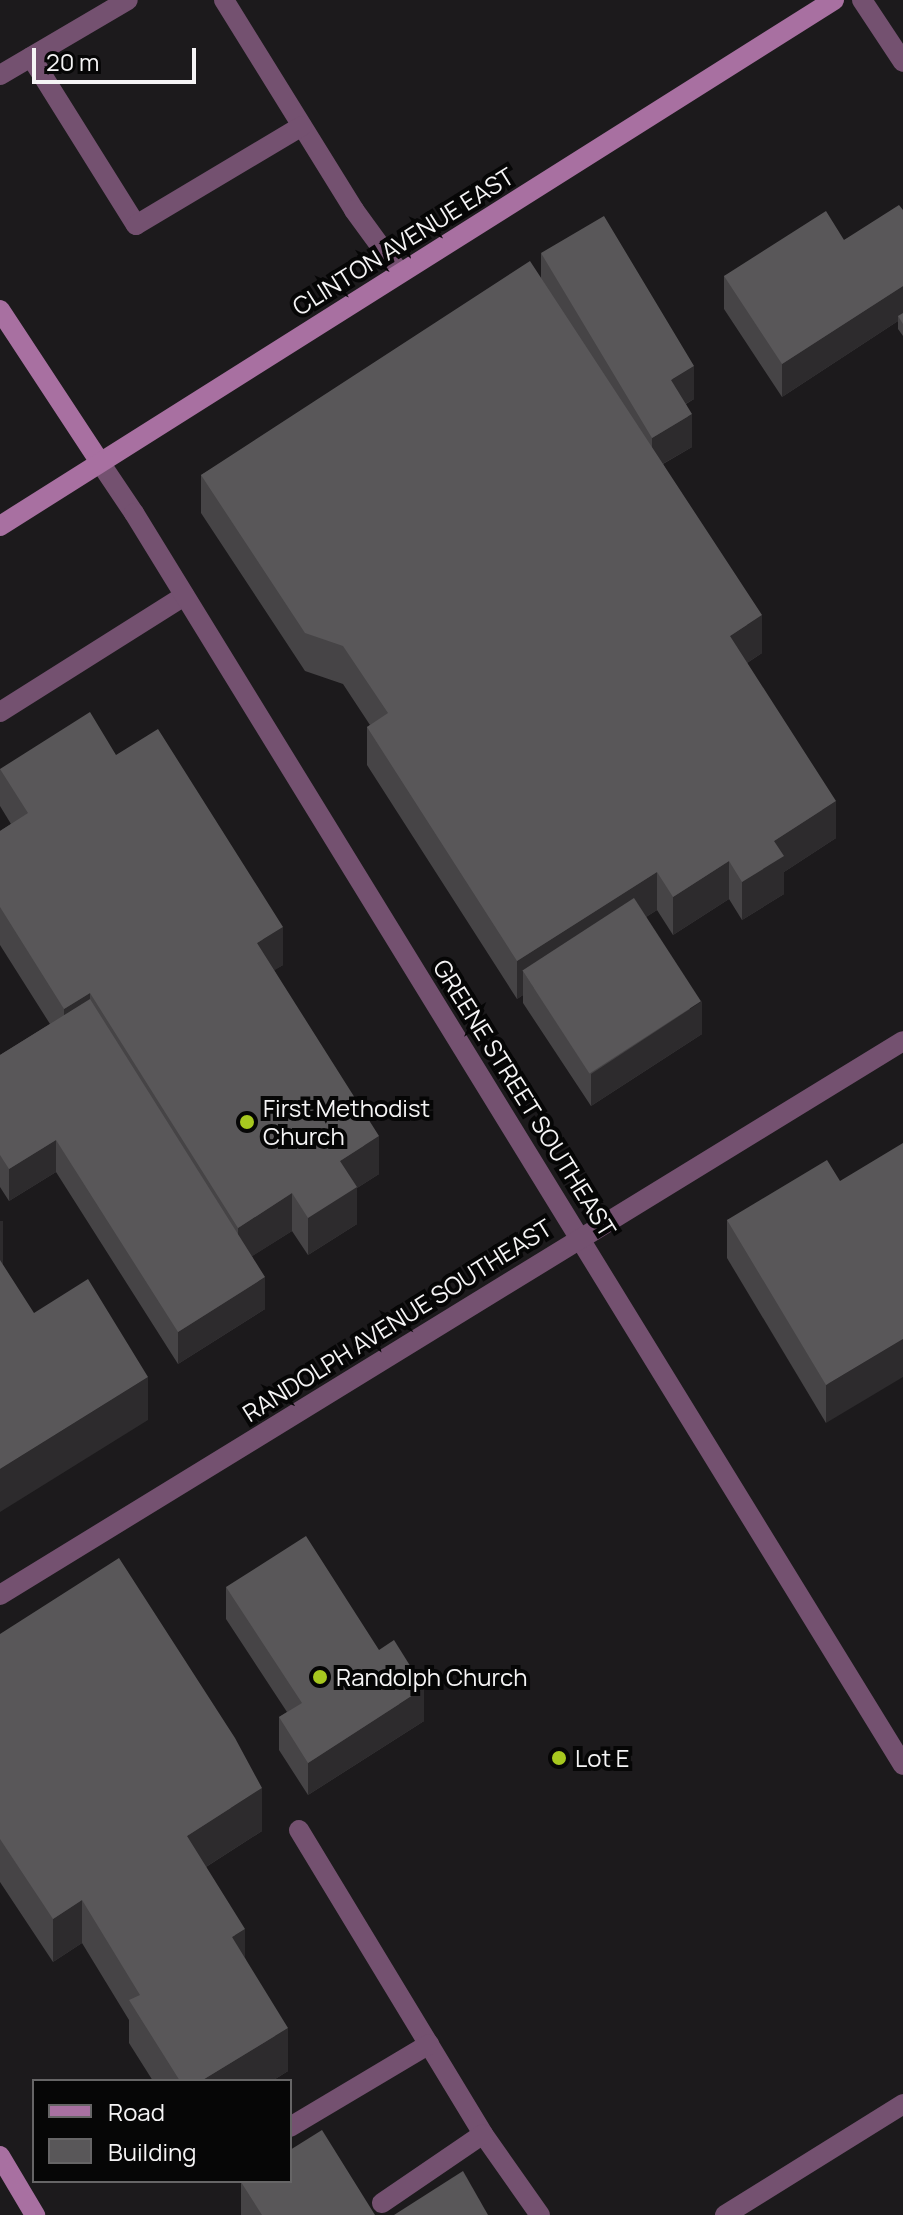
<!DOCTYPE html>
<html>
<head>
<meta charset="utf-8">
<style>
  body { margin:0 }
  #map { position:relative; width:903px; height:2215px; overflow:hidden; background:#1c1a1c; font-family:Manrope,sans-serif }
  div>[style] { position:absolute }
  .lane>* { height:20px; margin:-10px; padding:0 10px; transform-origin:10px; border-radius:10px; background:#745170 }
  .street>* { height:20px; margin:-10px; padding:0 10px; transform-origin:10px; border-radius:10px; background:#745170 }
  .secondary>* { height:20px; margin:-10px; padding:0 10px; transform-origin:10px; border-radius:10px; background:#a870a1 }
  .wall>* { inset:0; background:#464446 }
  .shaded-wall>* { inset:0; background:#2d2b2d; transform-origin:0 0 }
  .building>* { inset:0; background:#595759; transform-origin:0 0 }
  .dots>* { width:22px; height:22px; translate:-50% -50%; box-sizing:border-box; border:4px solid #060606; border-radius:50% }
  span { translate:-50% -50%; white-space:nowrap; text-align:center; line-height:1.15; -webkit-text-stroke:8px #060606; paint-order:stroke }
  .street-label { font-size:24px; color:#f5f4f5 }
  .poi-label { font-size:24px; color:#f5f4f5 }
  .left { translate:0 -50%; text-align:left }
  .legend { position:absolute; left:32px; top:2079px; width:260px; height:104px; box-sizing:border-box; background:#060606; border:2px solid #666566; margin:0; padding:10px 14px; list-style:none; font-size:24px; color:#f5f4f5 }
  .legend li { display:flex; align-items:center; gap:16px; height:40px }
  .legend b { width:40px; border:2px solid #666566 }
  .scale { position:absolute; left:32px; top:48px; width:164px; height:36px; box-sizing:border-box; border:4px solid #f5f4f5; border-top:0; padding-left:10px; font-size:24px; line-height:28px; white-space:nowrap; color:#f5f4f5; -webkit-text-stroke:6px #060606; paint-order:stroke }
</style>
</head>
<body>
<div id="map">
  <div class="lane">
    <i style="left:224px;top:0;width:247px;rotate:58.2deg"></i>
    <i style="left:354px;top:210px;width:78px;rotate:53.9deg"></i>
    <i style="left:31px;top:57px;width:198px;rotate:58deg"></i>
    <i style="left:136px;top:225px;width:193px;rotate:-30.8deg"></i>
    <i style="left:0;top:75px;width:148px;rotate:-30.4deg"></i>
    <i style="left:0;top:712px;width:218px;rotate:-32.2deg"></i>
    <i style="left:299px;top:1830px;width:355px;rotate:58.8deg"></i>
    <i style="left:483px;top:2134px;width:99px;rotate:54.9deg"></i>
    <i style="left:290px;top:2127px;width:162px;rotate:-30.8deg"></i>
    <i style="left:382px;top:2203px;width:122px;rotate:-34.3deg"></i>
  </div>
  <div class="street">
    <i style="left:862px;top:0;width:74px;rotate:56.5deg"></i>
    <i style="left:99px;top:461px;width:63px;rotate:56.1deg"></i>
    <i style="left:134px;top:513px;width:1469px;rotate:58.44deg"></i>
    <i style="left:0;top:1595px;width:1059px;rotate:-31.53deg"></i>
    <i style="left:725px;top:2215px;width:210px;rotate:-31.9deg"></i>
  </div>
  <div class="secondary">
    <i style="left:0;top:310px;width:181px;rotate:56.7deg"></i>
    <i style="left:0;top:526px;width:986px;rotate:-32.24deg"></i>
    <i style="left:0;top:2156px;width:69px;rotate:59.3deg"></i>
  </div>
  <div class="wall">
    <i style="clip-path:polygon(903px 210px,903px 336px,898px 329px,898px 321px,782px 397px,724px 309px,724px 276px,844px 240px)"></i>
    <i style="clip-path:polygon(541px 253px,694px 399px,686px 404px,692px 447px,663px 464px,762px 653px,747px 663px,836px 838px,784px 872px,784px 894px,742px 920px,729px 899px,673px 935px,657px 910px,646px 917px,702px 1034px,591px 1106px,523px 1003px,523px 995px,517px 999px,367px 765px,367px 727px,370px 725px,343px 684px,305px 671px,201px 513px,201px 475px,541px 278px)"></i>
    <i style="clip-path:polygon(116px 755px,283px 965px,274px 970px,379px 1174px,357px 1188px,357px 1224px,308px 1255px,292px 1231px,252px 1256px,265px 1309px,178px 1364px,56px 1172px,9px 1201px,0 1187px,0 1055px,50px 1024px,0 945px,0 831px,11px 824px,0 806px,0 769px)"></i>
    <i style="clip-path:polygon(840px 1181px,826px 1423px,727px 1258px,727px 1220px)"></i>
    <i style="clip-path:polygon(226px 1587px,424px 1721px,308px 1795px,279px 1750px,279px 1717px,287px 1712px,226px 1619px)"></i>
    <i style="clip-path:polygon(0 1634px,262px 1831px,206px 1867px,245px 1958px,288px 2071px,272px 2081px,153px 2081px,129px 2043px,129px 2020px,82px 1943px,53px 1962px,0 1882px)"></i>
    <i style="clip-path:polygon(241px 2182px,375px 2215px,241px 2215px)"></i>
  </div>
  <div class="shaded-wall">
    <i style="clip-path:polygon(903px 286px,903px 318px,898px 316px,898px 321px,782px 397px,782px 364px)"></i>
    <i style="clip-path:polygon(694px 366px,694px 399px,671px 412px,671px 380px)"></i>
    <i style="clip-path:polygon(692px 414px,692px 447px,652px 470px,652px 438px)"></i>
    <i style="clip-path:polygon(762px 615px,762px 653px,730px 674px,730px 636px)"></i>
    <i style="clip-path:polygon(836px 801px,836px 838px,784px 872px,784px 894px,742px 920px,742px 882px,774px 841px)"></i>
    <i style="clip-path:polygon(729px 861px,729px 899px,673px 935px,673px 897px)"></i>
    <i style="clip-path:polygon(657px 872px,657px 910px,534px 988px,523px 971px,523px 995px,517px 999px,517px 961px)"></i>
    <i style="clip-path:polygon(283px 927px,283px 965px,257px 981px,257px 943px)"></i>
    <i style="clip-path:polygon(90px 993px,90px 1031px,64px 1046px,64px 1009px)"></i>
    <i style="clip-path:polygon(702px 1001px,702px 1034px,591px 1106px,591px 1074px)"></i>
    <i style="clip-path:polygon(379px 1136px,379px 1174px,357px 1188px,357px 1224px,308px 1255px,308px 1218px,340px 1161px)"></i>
    <i style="clip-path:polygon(56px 1140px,56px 1172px,9px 1201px,9px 1169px)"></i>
    <i style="clip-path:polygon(292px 1193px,292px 1231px,238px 1265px,238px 1228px)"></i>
    <i style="left:3px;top:1221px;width:43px;height:4px;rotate:90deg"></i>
    <i style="clip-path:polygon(265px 1277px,265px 1309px,178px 1364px,178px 1332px)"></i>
    <i style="clip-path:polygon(903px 1339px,903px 1377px,826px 1423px,826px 1385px)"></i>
    <i style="clip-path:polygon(148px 1377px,148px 1420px,0 1512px,0 1469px)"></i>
    <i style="clip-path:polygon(424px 1688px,424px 1721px,308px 1795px,308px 1763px)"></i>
    <i style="clip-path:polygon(262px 1788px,262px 1831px,187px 1879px,187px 1836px)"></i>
    <i style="clip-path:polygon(82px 1900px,82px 1943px,53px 1962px,53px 1919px)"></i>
    <i style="clip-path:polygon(245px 1929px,245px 1972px,232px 1937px)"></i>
    <i style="clip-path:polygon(288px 2028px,288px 2071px,272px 2081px,201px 2081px)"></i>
  </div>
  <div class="building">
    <i style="clip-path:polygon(899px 205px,903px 210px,903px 286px,782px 364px,724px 276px,826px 211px,844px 240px)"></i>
    <i style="clip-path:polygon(604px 216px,694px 366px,671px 380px,692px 414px,652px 438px,541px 253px)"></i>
    <i style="clip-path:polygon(530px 261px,762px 615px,730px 636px,836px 801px,774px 841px,784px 856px,742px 882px,729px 861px,673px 897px,657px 872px,517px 961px,367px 727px,388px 713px,343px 646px,305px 633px,201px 475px)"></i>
    <i style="clip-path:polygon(903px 313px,903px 324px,898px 316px)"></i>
    <i style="clip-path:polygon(90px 712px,116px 755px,158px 729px,283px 927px,257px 943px,379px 1136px,340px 1161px,357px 1187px,308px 1218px,292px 1193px,238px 1228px,90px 993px,64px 1009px,0 907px,0 831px,28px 813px,0 769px)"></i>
    <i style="left:634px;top:898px;width:123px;height:133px;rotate:57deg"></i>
    <i style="clip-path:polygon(90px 999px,265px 1277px,178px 1332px,56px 1140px,9px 1169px,0 1155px,0 1055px)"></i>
    <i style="clip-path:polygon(903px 1143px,903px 1339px,826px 1385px,727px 1220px,827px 1160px,840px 1181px)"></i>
    <i style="clip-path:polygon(0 1260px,34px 1313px,88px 1279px,148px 1377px,0 1469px)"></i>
    <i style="clip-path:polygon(306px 1536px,379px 1650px,394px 1640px,424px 1688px,308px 1763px,279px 1717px,302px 1703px,226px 1587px)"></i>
    <i style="clip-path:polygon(119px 1558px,235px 1738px,262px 1788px,187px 1836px,245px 1929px,232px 1937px,288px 2028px,201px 2081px,180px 2081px,129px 2000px,140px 1995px,82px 1900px,53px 1919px,0 1839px,0 1634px)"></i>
    <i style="clip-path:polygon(322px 2130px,375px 2215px,262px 2215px,241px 2182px,290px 2181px,290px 2150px)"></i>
    <i style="clip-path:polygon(463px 2171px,488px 2215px,394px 2215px)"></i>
  </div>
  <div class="dots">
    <i style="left:247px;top:1122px;background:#a7c81f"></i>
    <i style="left:320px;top:1677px;background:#a7c81f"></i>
    <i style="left:559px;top:1758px;background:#a7c81f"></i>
  </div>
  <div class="street-label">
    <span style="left:403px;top:241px;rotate:-32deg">CLINTON AVENUE EAST</span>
    <span style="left:525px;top:1098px;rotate:58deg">GREENE STREET SOUTHEAST</span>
    <span style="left:397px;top:1320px;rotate:-32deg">RANDOLPH AVENUE SOUTHEAST</span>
  </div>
  <div class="poi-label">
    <span class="left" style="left:263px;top:1122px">First Methodist<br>Church</span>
    <span class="left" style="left:336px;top:1677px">Randolph Church</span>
    <span class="left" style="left:575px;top:1758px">Lot E</span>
  </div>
  <ul class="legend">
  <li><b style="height:10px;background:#a870a1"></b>Road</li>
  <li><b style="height:22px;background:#595759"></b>Building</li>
  </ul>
  <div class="scale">20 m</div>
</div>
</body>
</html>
